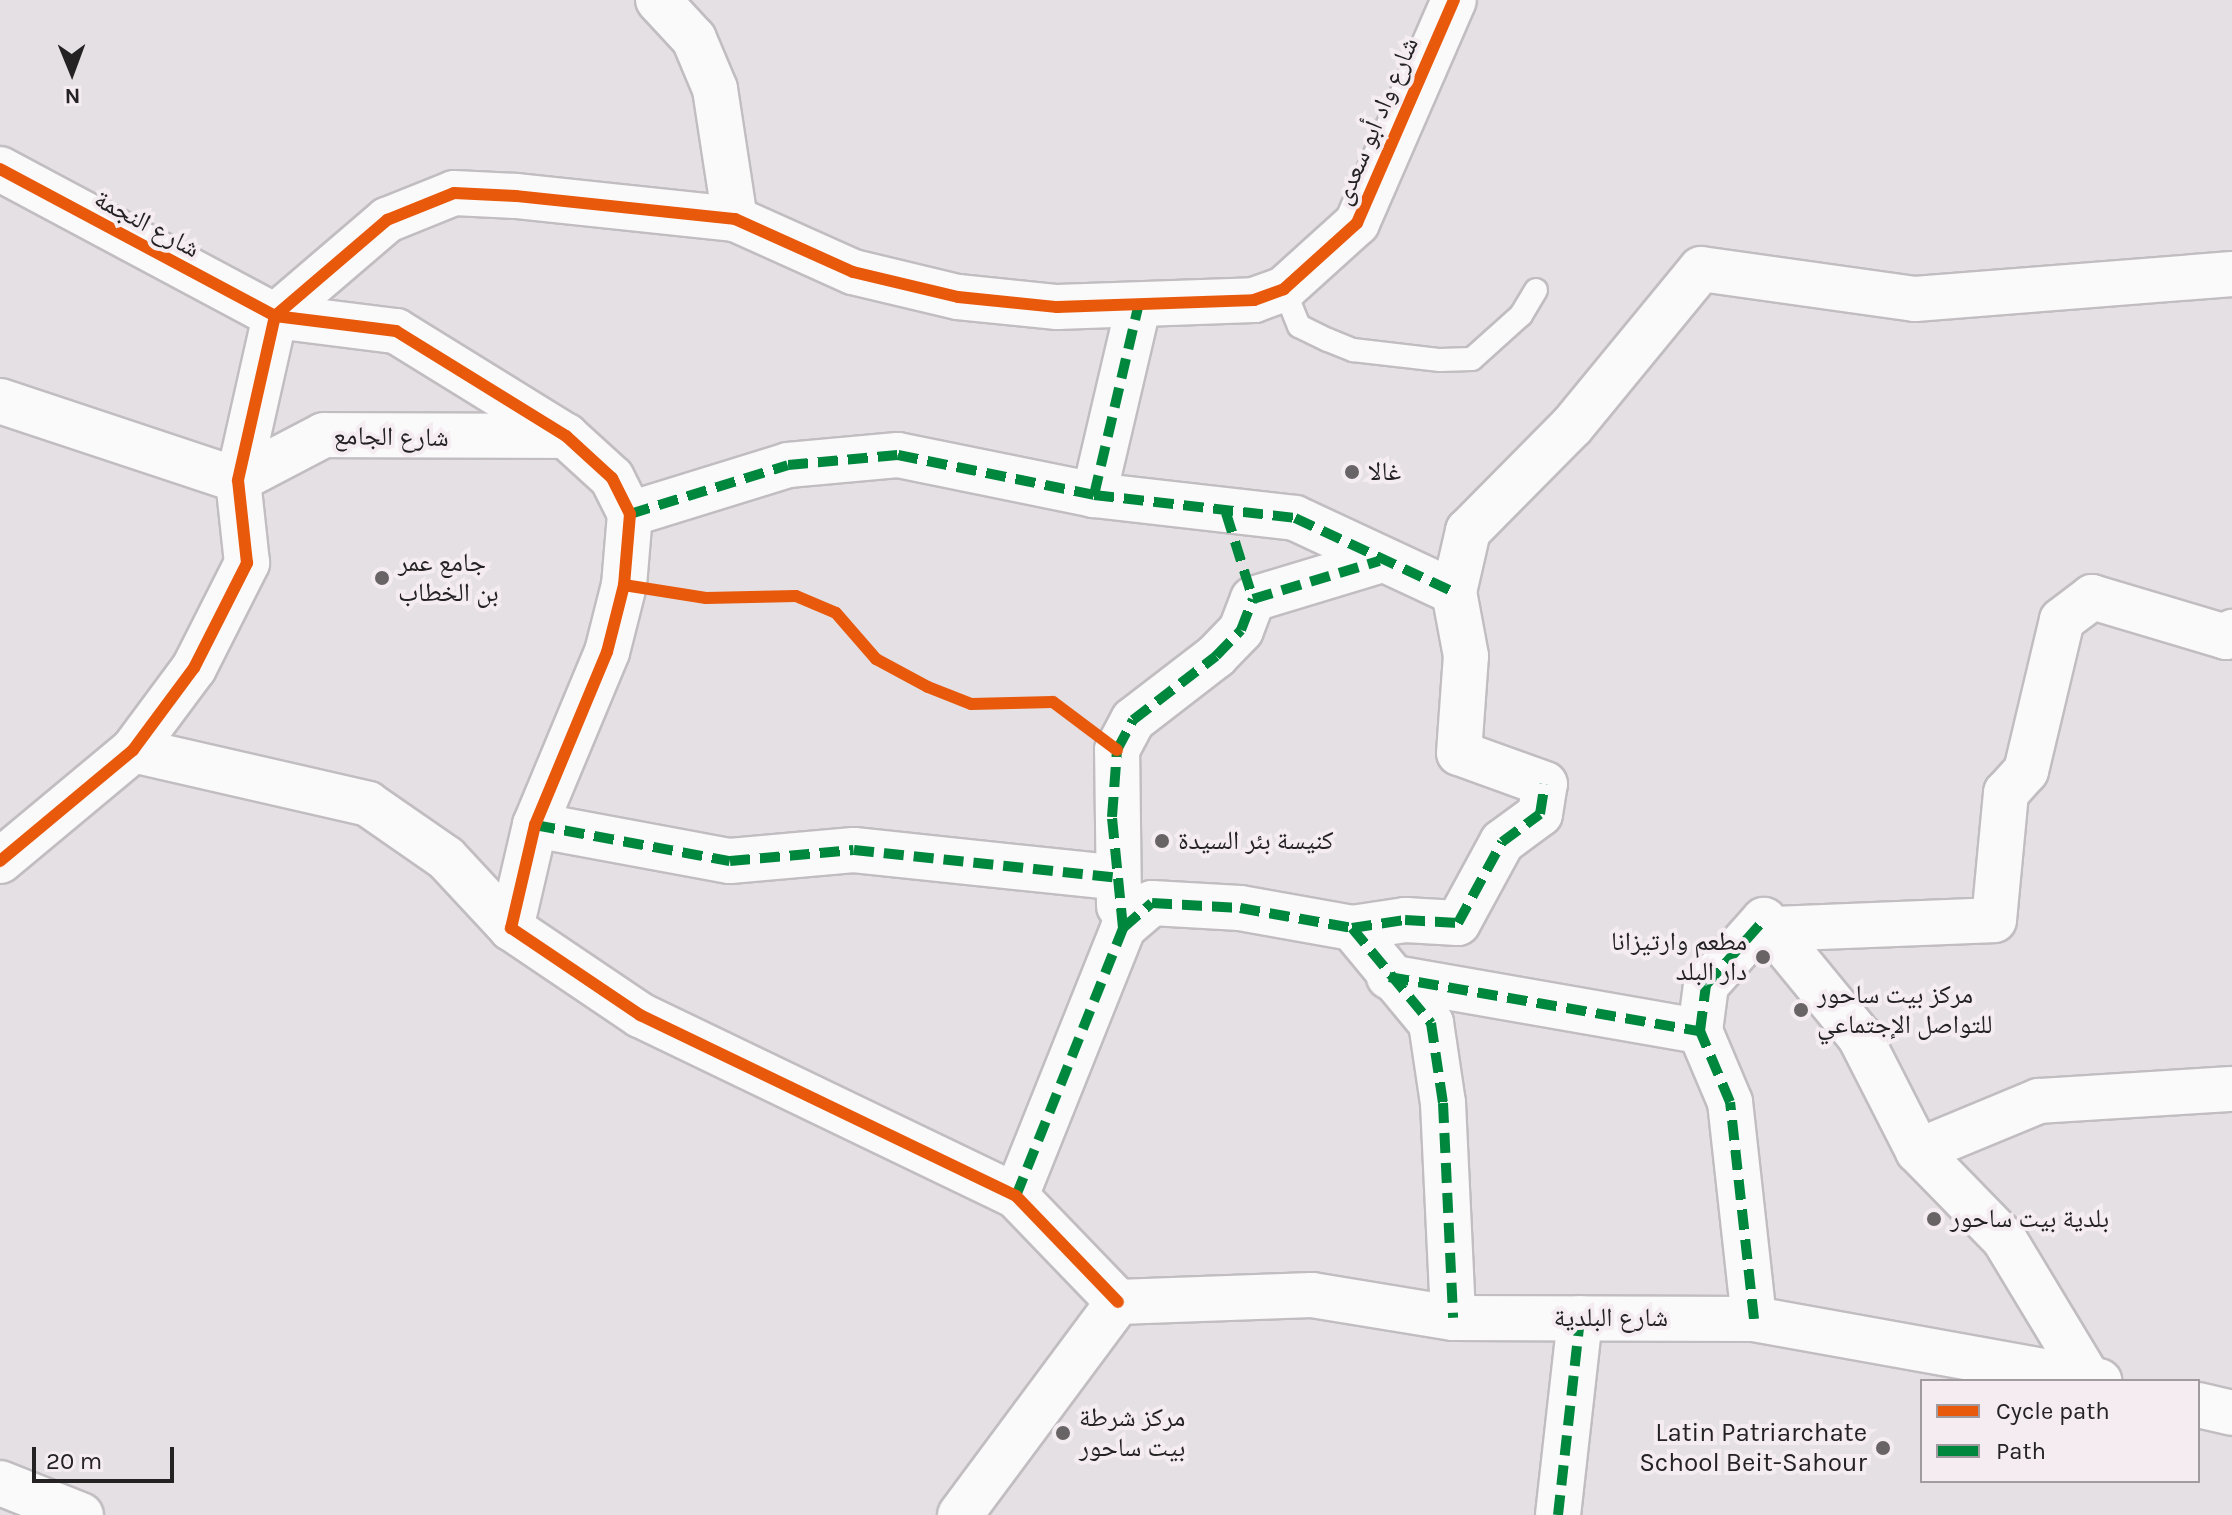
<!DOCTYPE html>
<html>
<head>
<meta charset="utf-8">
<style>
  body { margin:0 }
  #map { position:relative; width:2232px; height:1515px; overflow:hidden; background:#e5e0e3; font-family:Karla,"Noto Naskh Arabic",sans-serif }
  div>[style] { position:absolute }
  .roads { filter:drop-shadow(2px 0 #c1bdc0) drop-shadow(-2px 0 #c1bdc0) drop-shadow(0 2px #c1bdc0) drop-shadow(0 -2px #c1bdc0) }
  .lane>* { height:22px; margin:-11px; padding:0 11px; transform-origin:11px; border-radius:11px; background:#fbfafb }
  .street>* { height:44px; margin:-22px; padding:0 22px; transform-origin:22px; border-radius:22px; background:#fbfafb }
  .secondary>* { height:44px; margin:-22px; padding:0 22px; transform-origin:22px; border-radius:22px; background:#fbfafb }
  .quiet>* { height:10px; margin-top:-5px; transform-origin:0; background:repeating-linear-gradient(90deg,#00873e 0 20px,transparent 0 30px) }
  .cycleway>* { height:12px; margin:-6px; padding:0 6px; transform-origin:6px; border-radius:6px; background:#e8590c }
  .dots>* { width:22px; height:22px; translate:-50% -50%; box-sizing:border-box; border:4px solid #f4ecf1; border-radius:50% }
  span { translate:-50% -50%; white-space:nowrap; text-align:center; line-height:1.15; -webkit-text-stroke:8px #f4ecf1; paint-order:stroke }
  .street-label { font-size:26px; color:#242223 }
  .poi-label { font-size:26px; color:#242223 }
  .left { translate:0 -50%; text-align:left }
  .right { translate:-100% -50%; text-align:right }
  .legend { position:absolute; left:1920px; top:1379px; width:280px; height:104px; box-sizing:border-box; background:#f4ecf1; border:2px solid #a19b9f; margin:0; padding:10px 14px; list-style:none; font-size:24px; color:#242223 }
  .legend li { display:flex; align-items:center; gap:16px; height:40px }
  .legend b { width:40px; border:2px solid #a19b9f }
  .north { position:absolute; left:32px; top:32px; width:80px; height:80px; -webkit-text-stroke:6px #f4ecf1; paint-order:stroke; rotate:179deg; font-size:22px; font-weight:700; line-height:32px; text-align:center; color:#242223 }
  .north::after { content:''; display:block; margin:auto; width:28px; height:36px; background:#242223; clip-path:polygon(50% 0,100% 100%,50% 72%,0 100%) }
  .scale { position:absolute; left:32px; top:1447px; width:142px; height:36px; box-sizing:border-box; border:4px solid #242223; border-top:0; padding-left:10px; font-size:24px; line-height:28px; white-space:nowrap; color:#242223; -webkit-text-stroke:6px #f4ecf1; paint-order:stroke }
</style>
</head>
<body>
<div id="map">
  <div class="roads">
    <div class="lane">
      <i style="left:1284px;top:289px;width:40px;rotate:68deg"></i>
      <i style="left:1299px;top:326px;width:32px;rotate:26deg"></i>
      <i style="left:1328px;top:340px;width:27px;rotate:22deg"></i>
      <i style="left:1353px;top:350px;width:88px;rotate:6.6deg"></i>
      <i style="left:1440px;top:360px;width:32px;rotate:-2deg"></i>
      <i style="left:1472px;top:359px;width:66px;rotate:-41.9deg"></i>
      <i style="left:1521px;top:315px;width:29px;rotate:-59deg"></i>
    </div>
    <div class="street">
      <i style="left:658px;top:0;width:53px;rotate:47.3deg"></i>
      <i style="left:694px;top:39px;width:54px;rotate:67.2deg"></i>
      <i style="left:715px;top:89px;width:132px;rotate:81.3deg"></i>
      <i style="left:0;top:169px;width:312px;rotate:28.1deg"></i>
      <i style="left:275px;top:316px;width:122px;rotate:7.1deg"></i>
      <i style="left:396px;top:331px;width:200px;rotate:31.7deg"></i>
      <i style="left:566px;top:436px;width:62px;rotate:42.4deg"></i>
      <i style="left:612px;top:478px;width:40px;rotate:63.4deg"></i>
      <i style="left:630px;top:514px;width:71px;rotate:94.8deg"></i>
      <i style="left:624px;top:585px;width:69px;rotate:104.2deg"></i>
      <i style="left:607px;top:652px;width:187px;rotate:112.6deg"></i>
      <i style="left:535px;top:825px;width:106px;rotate:103.1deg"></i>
      <i style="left:511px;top:928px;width:156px;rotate:34deg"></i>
      <i style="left:640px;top:1015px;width:417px;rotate:25.7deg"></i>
      <i style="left:1016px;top:1196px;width:147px;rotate:46.1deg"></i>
      <i style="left:0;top:401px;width:251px;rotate:18.4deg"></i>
      <i style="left:238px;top:480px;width:97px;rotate:-27.6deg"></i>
      <i style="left:324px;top:435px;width:242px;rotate:0.2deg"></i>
      <i style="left:1094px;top:495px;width:202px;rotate:6.5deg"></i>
      <i style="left:1295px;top:518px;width:175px;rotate:25deg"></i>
      <i style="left:630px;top:514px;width:165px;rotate:-17.2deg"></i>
      <i style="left:788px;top:465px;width:110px;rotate:-5.2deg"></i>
      <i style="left:898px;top:455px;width:200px;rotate:11.5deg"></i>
      <i style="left:1094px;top:495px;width:193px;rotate:-76.8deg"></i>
      <i style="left:133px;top:750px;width:241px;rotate:12.9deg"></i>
      <i style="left:368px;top:804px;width:95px;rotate:34.7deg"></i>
      <i style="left:446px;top:858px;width:96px;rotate:47.1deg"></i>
      <i style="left:535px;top:825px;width:198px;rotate:10.5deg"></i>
      <i style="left:730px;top:861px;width:124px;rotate:-5.1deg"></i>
      <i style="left:854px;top:850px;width:260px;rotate:6deg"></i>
      <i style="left:0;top:861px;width:173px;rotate:-39.8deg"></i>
      <i style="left:133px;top:750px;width:102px;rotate:-53.4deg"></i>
      <i style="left:194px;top:668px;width:118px;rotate:-63.2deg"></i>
      <i style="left:247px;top:563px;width:83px;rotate:-96.2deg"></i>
      <i style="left:238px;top:480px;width:168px;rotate:-77.3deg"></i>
      <i style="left:275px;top:316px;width:148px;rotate:-40.6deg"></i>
      <i style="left:387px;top:220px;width:72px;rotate:-21.9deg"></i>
      <i style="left:454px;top:193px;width:62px;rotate:2.8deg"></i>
      <i style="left:516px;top:196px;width:220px;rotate:6deg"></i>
      <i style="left:735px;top:219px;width:129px;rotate:24.2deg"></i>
      <i style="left:853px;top:272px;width:108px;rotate:13.4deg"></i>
      <i style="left:958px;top:297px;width:100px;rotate:5.8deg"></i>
      <i style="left:1057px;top:307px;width:197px;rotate:-2deg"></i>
      <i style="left:1254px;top:300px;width:32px;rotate:-20deg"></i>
      <i style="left:1284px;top:289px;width:98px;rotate:-42.1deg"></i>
      <i style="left:1357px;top:223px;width:243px;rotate:-66.5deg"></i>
      <i style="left:1119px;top:906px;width:156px;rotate:-90.7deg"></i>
      <i style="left:1117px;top:750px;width:34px;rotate:-62deg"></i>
      <i style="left:1133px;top:720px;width:105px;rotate:-37.6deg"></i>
      <i style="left:1216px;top:656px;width:36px;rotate:-46deg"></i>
      <i style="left:1241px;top:630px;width:33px;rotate:-69deg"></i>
      <i style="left:1253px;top:599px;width:132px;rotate:-16.8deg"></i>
      <i style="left:1352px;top:928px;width:124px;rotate:50.3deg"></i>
      <i style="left:1431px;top:1023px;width:81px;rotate:81.5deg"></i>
      <i style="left:1443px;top:1103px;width:215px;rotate:87.3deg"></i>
      <i style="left:1772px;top:929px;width:222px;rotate:-2.3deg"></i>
      <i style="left:1994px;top:920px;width:128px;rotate:-84.6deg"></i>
      <i style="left:2006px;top:793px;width:30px;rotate:-48deg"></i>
      <i style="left:2026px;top:771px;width:155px;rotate:-76.6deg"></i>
      <i style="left:2062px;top:620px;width:38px;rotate:-37deg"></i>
      <i style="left:2092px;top:597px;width:140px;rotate:16.6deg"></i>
      <i style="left:2226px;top:637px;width:8px;rotate:-40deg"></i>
      <i style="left:1389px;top:977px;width:316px;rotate:9.9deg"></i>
      <i style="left:1016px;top:1196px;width:289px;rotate:-68.2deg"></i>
      <i style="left:1123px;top:928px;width:38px;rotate:-41deg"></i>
      <i style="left:1152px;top:903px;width:88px;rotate:3.3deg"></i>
      <i style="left:1240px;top:908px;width:114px;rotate:10.1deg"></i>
      <i style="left:1352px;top:928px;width:54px;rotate:-8.6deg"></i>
      <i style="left:1405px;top:920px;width:53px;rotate:3.2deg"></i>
      <i style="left:1458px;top:923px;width:92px;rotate:-61.5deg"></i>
      <i style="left:1502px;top:842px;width:47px;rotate:-36.4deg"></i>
      <i style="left:1540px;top:814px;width:30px;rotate:-81deg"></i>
      <i style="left:1545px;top:784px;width:91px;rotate:-160.2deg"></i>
      <i style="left:1459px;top:753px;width:97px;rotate:-85.9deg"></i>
      <i style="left:1466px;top:656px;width:65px;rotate:-100.6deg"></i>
      <i style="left:1454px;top:592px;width:63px;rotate:-77.1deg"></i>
      <i style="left:1468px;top:531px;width:148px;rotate:-45.3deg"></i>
      <i style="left:1572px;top:426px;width:203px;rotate:-50.6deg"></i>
      <i style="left:1701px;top:269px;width:216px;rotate:8deg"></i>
      <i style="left:1915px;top:299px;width:318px;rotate:-4.5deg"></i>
      <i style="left:1118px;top:1302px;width:194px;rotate:-2.1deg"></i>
      <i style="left:1312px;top:1295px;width:143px;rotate:9.3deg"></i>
      <i style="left:1453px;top:1318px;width:301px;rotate:0.2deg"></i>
      <i style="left:1754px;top:1319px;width:351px;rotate:10.2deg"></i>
      <i style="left:1754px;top:1319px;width:218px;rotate:-96.3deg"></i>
      <i style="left:1730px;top:1102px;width:77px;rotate:-112.9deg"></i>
      <i style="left:1700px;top:1031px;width:46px;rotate:-82.6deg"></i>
      <i style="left:1706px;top:985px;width:87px;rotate:-48.3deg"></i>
      <i style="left:1764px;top:920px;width:151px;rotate:50.6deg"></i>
      <i style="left:1860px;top:1037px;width:128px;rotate:63deg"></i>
      <i style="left:2088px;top:1378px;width:162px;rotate:-121.1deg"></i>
      <i style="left:2004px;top:1239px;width:123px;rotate:-134.3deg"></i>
      <i style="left:1918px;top:1151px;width:131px;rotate:-22.5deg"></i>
      <i style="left:2039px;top:1101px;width:193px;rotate:-3.6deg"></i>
      <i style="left:2198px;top:1405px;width:35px;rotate:13deg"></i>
      <i style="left:960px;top:1515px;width:265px;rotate:-53.4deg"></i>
      <i style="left:1558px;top:1515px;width:198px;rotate:-83.6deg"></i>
    </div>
    <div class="secondary">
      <i style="left:0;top:1483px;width:87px;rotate:21.6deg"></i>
    </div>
  </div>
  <div class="quiet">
    <i style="left:1094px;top:495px;width:202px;rotate:6.5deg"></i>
    <i style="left:1295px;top:518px;width:175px;rotate:25deg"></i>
    <i style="left:1226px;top:513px;width:90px;rotate:72.6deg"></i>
    <i style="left:630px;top:514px;width:165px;rotate:-17.2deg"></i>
    <i style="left:788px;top:465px;width:110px;rotate:-5.2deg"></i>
    <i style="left:898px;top:455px;width:200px;rotate:11.5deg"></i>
    <i style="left:1094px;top:495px;width:193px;rotate:-76.8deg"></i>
    <i style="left:535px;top:825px;width:198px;rotate:10.5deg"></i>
    <i style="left:730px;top:861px;width:124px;rotate:-5.1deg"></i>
    <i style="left:854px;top:850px;width:260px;rotate:6deg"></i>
    <i style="left:1123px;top:928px;width:112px;rotate:-95.7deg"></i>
    <i style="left:1112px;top:817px;width:67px;rotate:-85.7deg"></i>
    <i style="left:1117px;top:750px;width:34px;rotate:-62deg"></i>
    <i style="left:1133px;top:720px;width:105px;rotate:-37.6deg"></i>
    <i style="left:1216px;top:656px;width:36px;rotate:-46deg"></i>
    <i style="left:1241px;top:630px;width:33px;rotate:-69deg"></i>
    <i style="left:1253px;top:599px;width:132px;rotate:-16.8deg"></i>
    <i style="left:1352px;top:928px;width:124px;rotate:50.3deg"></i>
    <i style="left:1431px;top:1023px;width:81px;rotate:81.5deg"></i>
    <i style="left:1443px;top:1103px;width:215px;rotate:87.3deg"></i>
    <i style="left:1389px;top:977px;width:316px;rotate:9.9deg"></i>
    <i style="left:1016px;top:1196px;width:289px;rotate:-68.2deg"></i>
    <i style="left:1123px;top:928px;width:38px;rotate:-41deg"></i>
    <i style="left:1152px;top:903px;width:88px;rotate:3.3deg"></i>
    <i style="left:1240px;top:908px;width:114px;rotate:10.1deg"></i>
    <i style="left:1352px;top:928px;width:54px;rotate:-8.6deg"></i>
    <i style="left:1405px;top:920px;width:53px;rotate:3.2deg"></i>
    <i style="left:1458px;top:923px;width:92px;rotate:-61.5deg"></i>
    <i style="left:1502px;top:842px;width:47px;rotate:-36.4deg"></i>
    <i style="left:1540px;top:814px;width:30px;rotate:-81deg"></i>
    <i style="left:1754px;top:1319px;width:218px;rotate:-96.3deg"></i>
    <i style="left:1730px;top:1102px;width:77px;rotate:-112.9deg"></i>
    <i style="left:1700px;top:1031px;width:46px;rotate:-82.6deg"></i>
    <i style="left:1706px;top:985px;width:87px;rotate:-48.3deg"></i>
    <i style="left:1558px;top:1515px;width:198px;rotate:-83.6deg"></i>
  </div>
  <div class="cycleway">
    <i style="left:0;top:169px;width:312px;rotate:28.1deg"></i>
    <i style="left:275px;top:316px;width:122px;rotate:7.1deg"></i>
    <i style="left:396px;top:331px;width:200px;rotate:31.7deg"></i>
    <i style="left:566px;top:436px;width:62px;rotate:42.4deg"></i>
    <i style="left:612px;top:478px;width:40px;rotate:63.4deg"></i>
    <i style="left:630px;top:514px;width:71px;rotate:94.8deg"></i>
    <i style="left:624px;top:585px;width:69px;rotate:104.2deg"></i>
    <i style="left:607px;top:652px;width:187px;rotate:112.6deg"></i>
    <i style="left:535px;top:825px;width:106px;rotate:103.1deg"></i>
    <i style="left:511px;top:928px;width:156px;rotate:34deg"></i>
    <i style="left:640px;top:1015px;width:417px;rotate:25.7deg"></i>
    <i style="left:1016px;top:1196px;width:147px;rotate:46.1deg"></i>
    <i style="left:624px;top:585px;width:83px;rotate:9deg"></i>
    <i style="left:706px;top:598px;width:90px;rotate:-1.3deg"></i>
    <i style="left:796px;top:596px;width:43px;rotate:23deg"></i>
    <i style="left:836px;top:613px;width:61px;rotate:49deg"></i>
    <i style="left:876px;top:659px;width:59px;rotate:28.3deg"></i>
    <i style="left:928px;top:687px;width:46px;rotate:21.6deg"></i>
    <i style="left:971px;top:704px;width:82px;rotate:-1.4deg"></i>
    <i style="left:1053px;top:702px;width:80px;rotate:36.9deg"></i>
    <i style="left:0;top:861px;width:173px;rotate:-39.8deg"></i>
    <i style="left:133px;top:750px;width:102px;rotate:-53.4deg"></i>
    <i style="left:194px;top:668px;width:118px;rotate:-63.2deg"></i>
    <i style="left:247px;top:563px;width:83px;rotate:-96.2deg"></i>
    <i style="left:238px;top:480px;width:168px;rotate:-77.3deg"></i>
    <i style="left:275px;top:316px;width:148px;rotate:-40.6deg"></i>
    <i style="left:387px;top:220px;width:72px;rotate:-21.9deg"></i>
    <i style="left:454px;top:193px;width:62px;rotate:2.8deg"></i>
    <i style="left:516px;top:196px;width:220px;rotate:6deg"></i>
    <i style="left:735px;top:219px;width:129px;rotate:24.2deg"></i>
    <i style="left:853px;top:272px;width:108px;rotate:13.4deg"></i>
    <i style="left:958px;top:297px;width:100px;rotate:5.8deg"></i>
    <i style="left:1057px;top:307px;width:197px;rotate:-2deg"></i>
    <i style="left:1254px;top:300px;width:32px;rotate:-20deg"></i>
    <i style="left:1284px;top:289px;width:98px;rotate:-42.1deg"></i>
    <i style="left:1357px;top:223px;width:243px;rotate:-66.5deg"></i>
  </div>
  <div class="dots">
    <i style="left:1352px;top:472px;background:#686466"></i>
    <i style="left:382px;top:578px;background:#686466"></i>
    <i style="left:1162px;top:841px;background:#686466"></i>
    <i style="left:1763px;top:957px;background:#686466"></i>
    <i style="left:1801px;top:1010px;background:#686466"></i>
    <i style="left:1934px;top:1219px;background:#686466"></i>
    <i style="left:1063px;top:1433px;background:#686466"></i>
    <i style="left:1883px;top:1448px;background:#686466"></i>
  </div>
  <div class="street-label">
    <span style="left:1376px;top:121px;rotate:-67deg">شارع واد أبو سعدى</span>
    <span style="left:147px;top:224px;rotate:28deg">شارع النجمة</span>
    <span style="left:391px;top:437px;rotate:1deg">شارع الجامع</span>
    <span style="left:1611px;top:1318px">شارع البلدية</span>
  </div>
  <div class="poi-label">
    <span class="left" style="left:1368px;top:472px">غالا</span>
    <span class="left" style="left:398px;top:578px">جامع عمر<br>بن الخطاب</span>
    <span class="left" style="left:1178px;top:841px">كنيسة بئر السيدة</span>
    <span class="right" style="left:1747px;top:957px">مطعم وارتيزانا<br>دار البلد</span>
    <span class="left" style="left:1817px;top:1010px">مركز بيت ساحور<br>للتواصل الإجتماعي</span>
    <span class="left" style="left:1950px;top:1219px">بلدية بيت ساحور</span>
    <span class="left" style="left:1079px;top:1433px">مركز شرطة<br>بيت ساحور</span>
    <span class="right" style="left:1867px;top:1448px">Latin Patriarchate<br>School Beit-Sahour</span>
  </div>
  <ul class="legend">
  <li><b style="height:10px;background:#e8590c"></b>Cycle path</li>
  <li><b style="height:10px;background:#00873e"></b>Path</li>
  </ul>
  <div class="north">N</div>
  <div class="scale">20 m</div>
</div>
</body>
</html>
